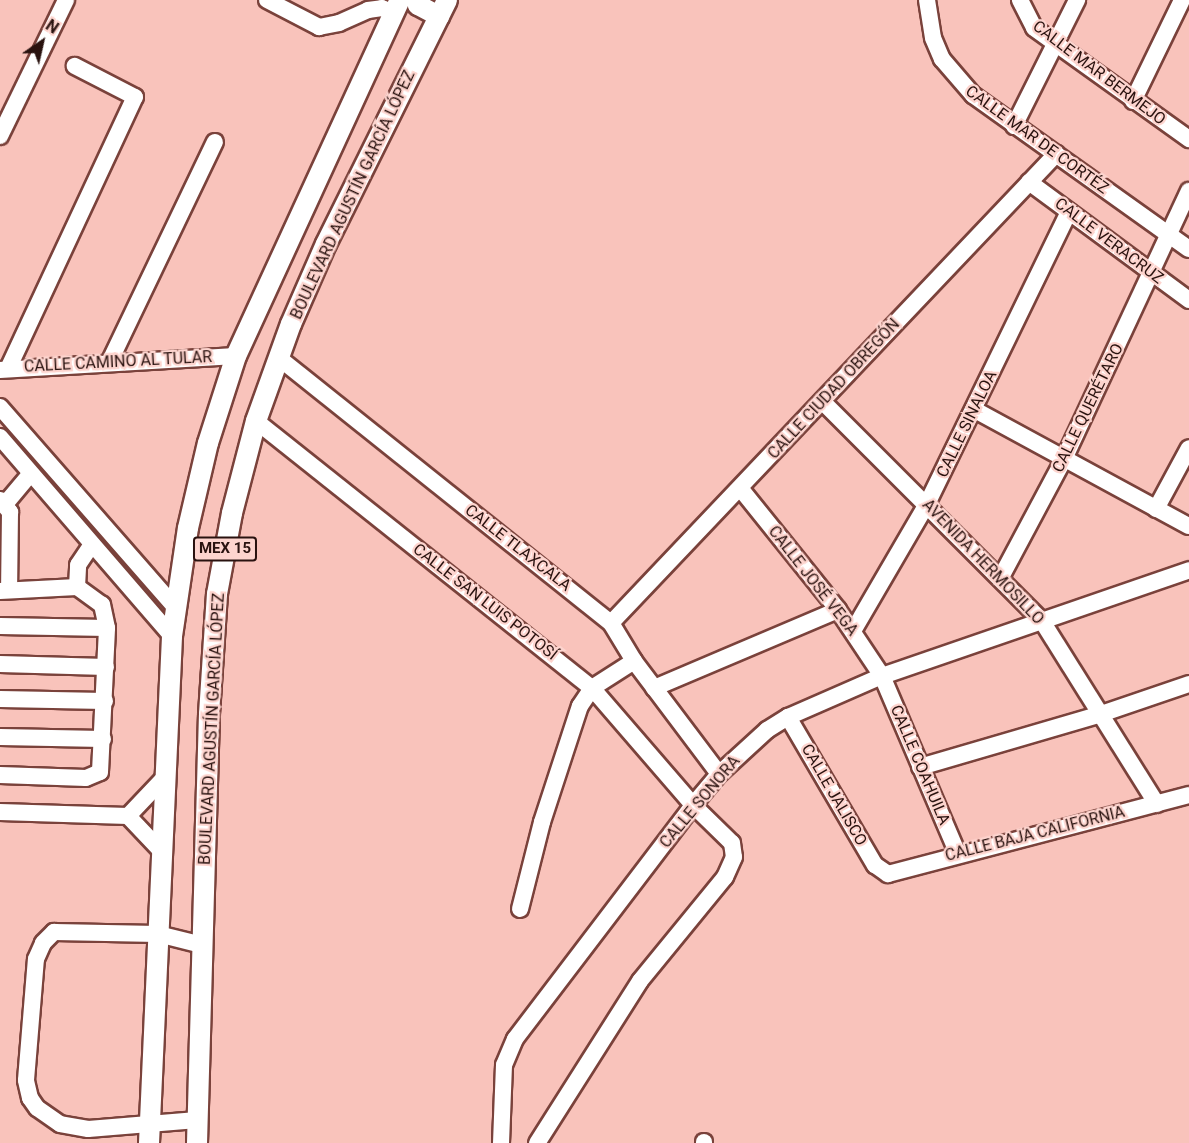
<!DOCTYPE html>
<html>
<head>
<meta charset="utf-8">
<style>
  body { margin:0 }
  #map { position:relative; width:1189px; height:1143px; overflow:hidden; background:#f9c3bb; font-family:Roboto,sans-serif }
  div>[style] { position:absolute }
  .roads { filter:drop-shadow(2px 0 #7a423b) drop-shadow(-2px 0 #7a423b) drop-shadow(0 2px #7a423b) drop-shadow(0 -2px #7a423b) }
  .minor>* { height:16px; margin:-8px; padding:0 8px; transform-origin:8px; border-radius:8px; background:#fff }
  .major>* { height:20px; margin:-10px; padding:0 10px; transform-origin:10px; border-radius:10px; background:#fff }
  span { translate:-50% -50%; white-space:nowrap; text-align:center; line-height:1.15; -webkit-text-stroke:4.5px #fdd4ce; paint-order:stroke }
  .shield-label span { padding:2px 4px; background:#fdd4ce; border:2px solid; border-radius:4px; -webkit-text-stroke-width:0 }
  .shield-label { font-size:15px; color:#29120f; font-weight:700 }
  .street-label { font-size:16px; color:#29120f }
  .north { position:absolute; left:12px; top:12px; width:60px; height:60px; -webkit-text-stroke:4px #fdd4ce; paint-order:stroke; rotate:34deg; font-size:16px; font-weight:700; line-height:24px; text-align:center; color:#29120f }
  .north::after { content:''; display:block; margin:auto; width:21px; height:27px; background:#29120f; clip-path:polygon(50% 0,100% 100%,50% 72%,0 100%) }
</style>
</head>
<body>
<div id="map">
  <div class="roads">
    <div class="minor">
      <i style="left:267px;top:0;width:59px;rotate:27.4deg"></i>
      <i style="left:319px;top:27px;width:20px;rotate:-11deg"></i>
      <i style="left:339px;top:23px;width:32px;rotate:-24deg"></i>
      <i style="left:368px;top:10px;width:14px;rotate:-8deg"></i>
      <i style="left:382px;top:8px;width:13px;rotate:23deg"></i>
      <i style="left:927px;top:0;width:38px;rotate:81deg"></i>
      <i style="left:933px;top:38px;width:23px;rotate:67deg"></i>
      <i style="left:942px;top:59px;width:48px;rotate:49.3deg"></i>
      <i style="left:973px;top:95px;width:265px;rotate:35.5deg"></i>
      <i style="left:1020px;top:0;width:31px;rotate:63deg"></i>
      <i style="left:1034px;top:28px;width:191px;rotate:35.6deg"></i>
      <i style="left:1133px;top:101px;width:112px;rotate:-64.1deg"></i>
      <i style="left:1014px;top:126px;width:141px;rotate:-63.4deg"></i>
      <i style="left:0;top:136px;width:151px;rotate:-64.1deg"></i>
      <i style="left:1029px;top:182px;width:199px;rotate:36.4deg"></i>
      <i style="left:279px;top:358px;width:425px;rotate:38.6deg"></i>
      <i style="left:611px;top:623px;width:44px;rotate:58.8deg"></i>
      <i style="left:634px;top:661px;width:141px;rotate:53deg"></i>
      <i style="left:109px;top:363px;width:245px;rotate:-64.4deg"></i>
      <i style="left:8px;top:369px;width:300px;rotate:-65deg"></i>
      <i style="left:135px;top:97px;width:68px;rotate:-152.7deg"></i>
      <i style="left:0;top:370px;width:236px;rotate:-3.4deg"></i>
      <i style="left:822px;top:401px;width:311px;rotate:45deg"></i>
      <i style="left:1042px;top:621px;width:216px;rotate:57.9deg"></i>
      <i style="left:0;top:407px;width:267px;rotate:48.8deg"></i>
      <i style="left:975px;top:410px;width:243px;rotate:28.5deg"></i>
      <i style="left:256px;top:421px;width:429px;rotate:38.5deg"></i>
      <i style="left:592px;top:688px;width:155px;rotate:49.2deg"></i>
      <i style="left:693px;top:805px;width:54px;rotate:44.3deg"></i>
      <i style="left:732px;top:843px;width:14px;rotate:82deg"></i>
      <i style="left:734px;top:857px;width:22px;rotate:114deg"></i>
      <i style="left:725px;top:877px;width:134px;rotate:129.3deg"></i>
      <i style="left:640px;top:981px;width:192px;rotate:122.4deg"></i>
      <i style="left:0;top:437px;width:263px;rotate:49.2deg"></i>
      <i style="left:740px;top:488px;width:156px;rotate:51.2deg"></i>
      <i style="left:838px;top:610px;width:79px;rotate:56.3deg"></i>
      <i style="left:882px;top:676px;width:194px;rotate:66.9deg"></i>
      <i style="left:0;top:500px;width:16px;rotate:50deg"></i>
      <i style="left:10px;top:512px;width:78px;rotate:90.7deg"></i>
      <i style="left:6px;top:503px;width:38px;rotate:-50deg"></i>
      <i style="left:1156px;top:509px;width:69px;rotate:-61.6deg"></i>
      <i style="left:1001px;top:577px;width:132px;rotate:-61.9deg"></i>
      <i style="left:1063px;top:461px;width:298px;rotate:-65deg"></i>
      <i style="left:0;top:591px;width:77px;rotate:-3deg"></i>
      <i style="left:77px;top:587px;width:22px;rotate:-87deg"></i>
      <i style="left:78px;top:565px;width:25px;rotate:-56deg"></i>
      <i style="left:611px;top:623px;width:647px;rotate:-46.5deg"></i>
      <i style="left:0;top:626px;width:107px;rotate:1.1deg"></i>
      <i style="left:853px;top:631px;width:147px;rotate:-59.8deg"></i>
      <i style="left:927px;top:504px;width:325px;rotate:-64.1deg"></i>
      <i style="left:0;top:664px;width:106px;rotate:1.6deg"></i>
      <i style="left:654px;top:688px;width:200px;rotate:-23deg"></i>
      <i style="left:0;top:699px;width:105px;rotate:1.1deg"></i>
      <i style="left:788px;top:717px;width:172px;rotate:59.6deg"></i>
      <i style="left:875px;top:865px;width:16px;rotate:35deg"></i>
      <i style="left:888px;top:874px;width:311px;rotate:-14.7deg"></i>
      <i style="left:0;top:737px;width:103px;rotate:1.1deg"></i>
      <i style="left:920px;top:767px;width:189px;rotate:-16.3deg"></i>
      <i style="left:1101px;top:714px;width:93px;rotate:-18.8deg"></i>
      <i style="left:0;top:775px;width:86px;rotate:2deg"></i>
      <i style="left:86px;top:778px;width:15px;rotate:-23deg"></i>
      <i style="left:100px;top:772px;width:144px;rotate:-87.2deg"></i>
      <i style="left:107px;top:628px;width:24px;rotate:-102deg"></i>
      <i style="left:102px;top:605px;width:31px;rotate:-144deg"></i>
      <i style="left:0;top:812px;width:128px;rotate:1.8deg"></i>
      <i style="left:128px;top:816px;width:50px;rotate:46.6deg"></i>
      <i style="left:128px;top:816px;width:52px;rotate:-46.5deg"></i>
      <i style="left:520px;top:909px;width:90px;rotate:-75.8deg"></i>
      <i style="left:542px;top:822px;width:122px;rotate:-71.9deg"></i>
      <i style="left:580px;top:706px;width:22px;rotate:-56deg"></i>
      <i style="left:592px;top:688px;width:50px;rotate:-32.7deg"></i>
      <i style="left:197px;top:1120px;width:109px;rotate:175.3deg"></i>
      <i style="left:88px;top:1129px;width:28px;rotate:-170deg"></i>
      <i style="left:60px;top:1124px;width:28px;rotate:-145deg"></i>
      <i style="left:37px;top:1108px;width:12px;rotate:-125deg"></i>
      <i style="left:30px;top:1098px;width:18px;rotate:-103deg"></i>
      <i style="left:26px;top:1080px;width:121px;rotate:-85.3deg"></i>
      <i style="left:36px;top:959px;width:17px;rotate:-66deg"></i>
      <i style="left:43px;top:943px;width:16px;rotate:-45deg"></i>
      <i style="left:54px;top:932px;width:104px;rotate:1.1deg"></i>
      <i style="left:158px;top:934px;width:45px;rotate:14deg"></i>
      <i style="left:501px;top:1143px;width:78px;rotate:-87.8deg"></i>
      <i style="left:504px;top:1065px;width:28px;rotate:-67deg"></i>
      <i style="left:515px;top:1039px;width:294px;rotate:-52.7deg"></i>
      <i style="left:693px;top:805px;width:40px;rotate:-50deg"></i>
      <i style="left:719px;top:774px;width:65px;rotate:-42.5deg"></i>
      <i style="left:767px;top:730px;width:25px;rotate:-32deg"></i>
      <i style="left:788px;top:717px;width:103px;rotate:-23.6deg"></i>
      <i style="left:882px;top:676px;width:325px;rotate:-19deg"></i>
      <i style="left:704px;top:1143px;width:1px;rotate:-90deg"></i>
    </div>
    <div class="major">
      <i style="left:417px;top:0;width:5px;rotate:79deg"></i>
      <i style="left:418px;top:5px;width:24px;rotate:28deg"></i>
      <i style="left:149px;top:1143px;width:508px;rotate:-87.4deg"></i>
      <i style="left:172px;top:636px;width:109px;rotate:-81.6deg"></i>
      <i style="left:188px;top:528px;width:87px;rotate:-76.8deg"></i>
      <i style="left:208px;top:443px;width:91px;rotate:-72.2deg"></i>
      <i style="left:236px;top:356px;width:392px;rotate:-65.3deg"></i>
      <i style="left:197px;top:1143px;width:429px;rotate:-88.4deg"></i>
      <i style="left:209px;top:714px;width:120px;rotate:-86.2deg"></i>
      <i style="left:217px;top:594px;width:82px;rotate:-79.5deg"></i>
      <i style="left:232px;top:513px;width:95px;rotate:-75.4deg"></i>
      <i style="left:256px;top:421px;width:103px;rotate:-70.2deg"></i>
      <i style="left:291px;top:324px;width:87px;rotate:-66.4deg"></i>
      <i style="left:326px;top:244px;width:272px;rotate:-63.6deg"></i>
    </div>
  </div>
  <div class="shield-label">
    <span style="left:225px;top:549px">MEX 15</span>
  </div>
  <div class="street-label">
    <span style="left:1099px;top:73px;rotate:37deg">CALLE MAR BERMEJO</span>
    <span style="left:1037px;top:140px;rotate:36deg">CALLE MAR DE CORTÉZ</span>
    <span style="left:353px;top:195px;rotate:-65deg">BOULEVARD AGUSTÍN GARCÍA LÓPEZ</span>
    <span style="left:1109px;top:241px;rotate:37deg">CALLE VERACRUZ</span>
    <span style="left:118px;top:362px;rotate:-3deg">CALLE CAMINO AL TULAR</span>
    <span style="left:834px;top:389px;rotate:-47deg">CALLE CIUDAD OBREGÓN</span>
    <span style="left:1088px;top:408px;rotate:-64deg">CALLE QUERÉTARO</span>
    <span style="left:967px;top:424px;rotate:-64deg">CALLE SINALOA</span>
    <span style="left:518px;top:548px;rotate:38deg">CALLE TLAXCALA</span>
    <span style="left:983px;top:562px;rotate:46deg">AVENIDA HERMOSILLO</span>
    <span style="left:813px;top:581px;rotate:52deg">CALLE JOSÉ VEGA</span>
    <span style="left:485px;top:602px;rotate:38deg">CALLE SAN LUIS POTOSÍ</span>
    <span style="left:212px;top:729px;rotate:-87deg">BOULEVARD AGUSTÍN GARCÍA LÓPEZ</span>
    <span style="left:920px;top:765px;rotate:67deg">CALLE COAHUILA</span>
    <span style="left:834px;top:795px;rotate:60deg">CALLE JALISCO</span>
    <span style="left:700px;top:802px;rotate:-50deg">CALLE SONORA</span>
    <span style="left:1035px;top:834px;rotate:-14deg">CALLE BAJA CALIFORNIA</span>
  </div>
  <div class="north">N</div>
</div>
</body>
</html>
